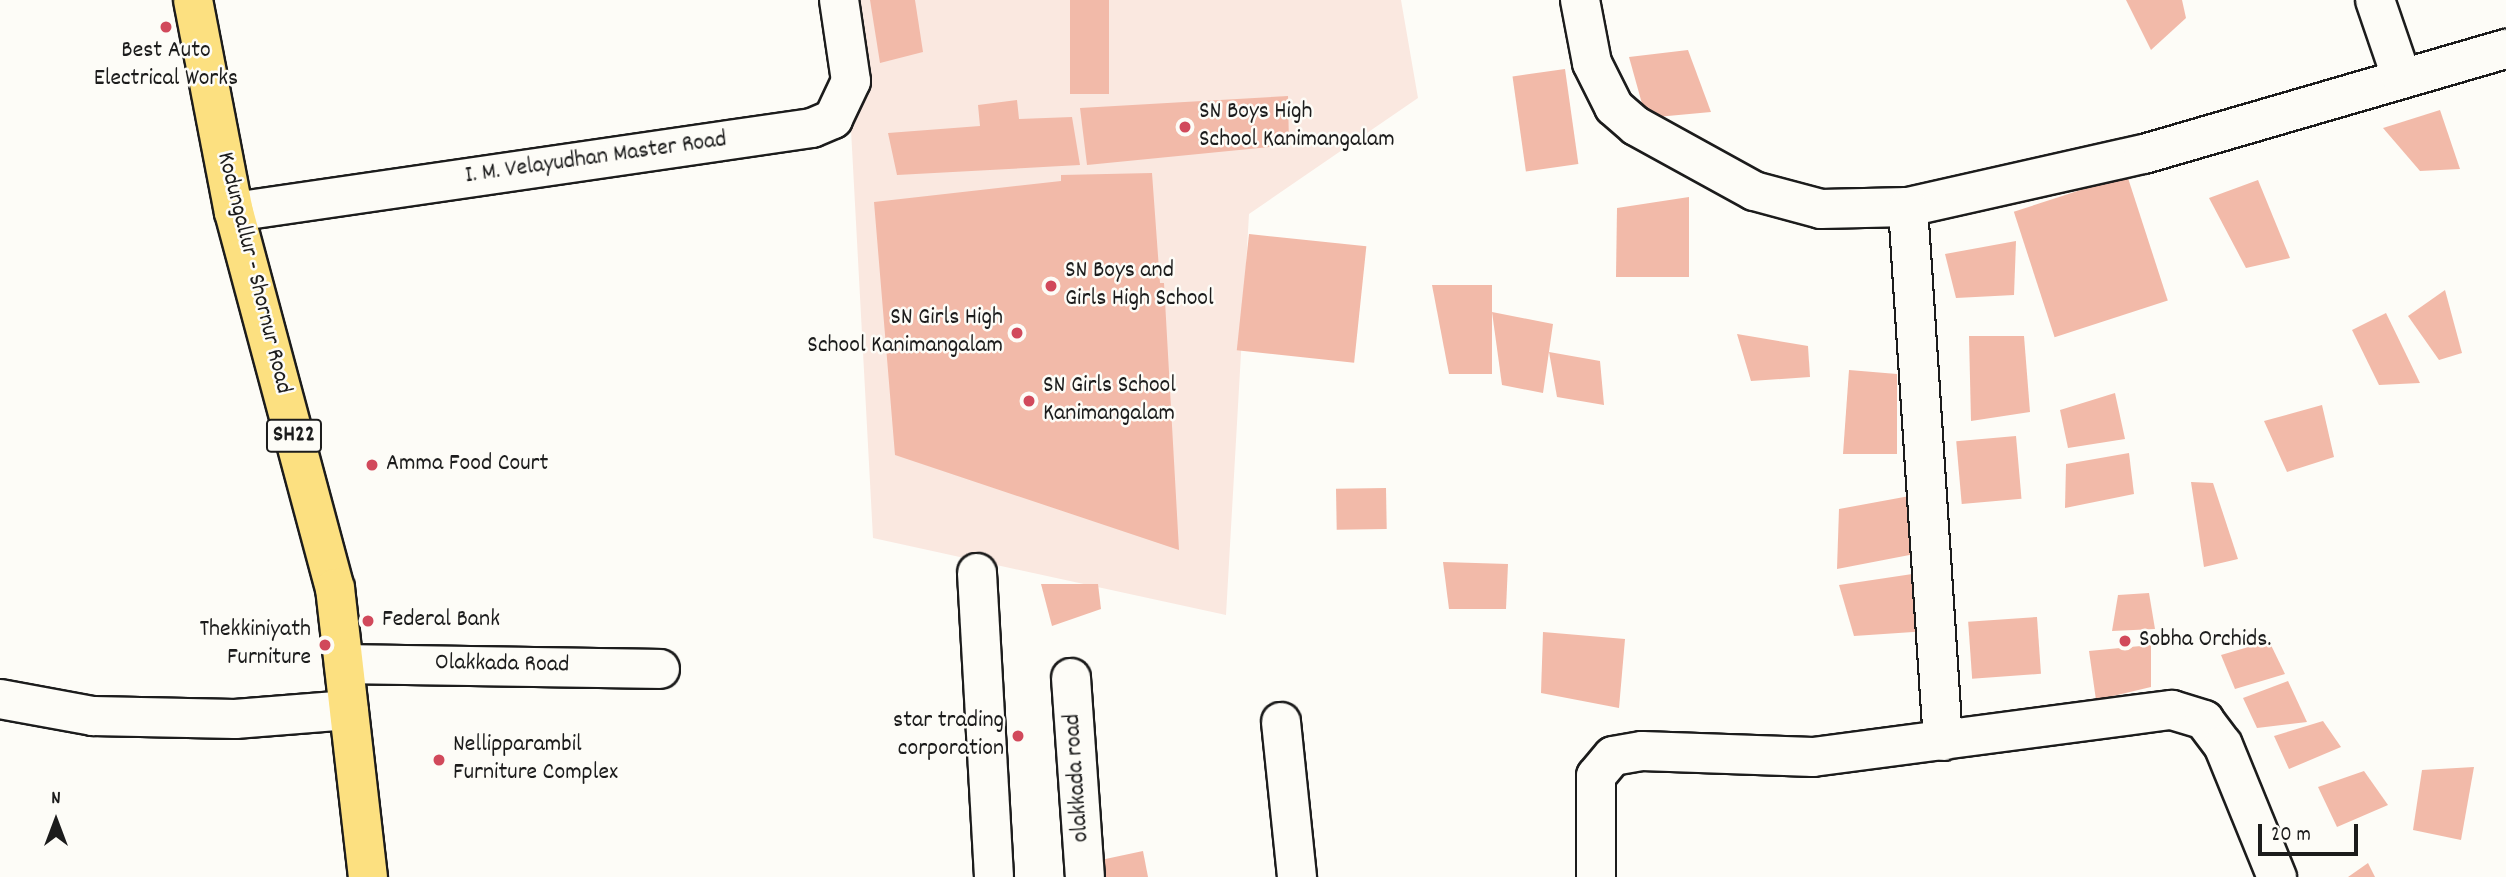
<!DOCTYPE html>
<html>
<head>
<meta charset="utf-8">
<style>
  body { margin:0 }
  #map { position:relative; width:2506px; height:877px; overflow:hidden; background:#fdfcf7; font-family:Dekko,sans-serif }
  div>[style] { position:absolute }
  .built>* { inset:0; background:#fae8e0 }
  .building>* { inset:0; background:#f2baa9; transform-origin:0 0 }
  .roads { filter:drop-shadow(2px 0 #1c1c1c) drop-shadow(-2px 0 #1c1c1c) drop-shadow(0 2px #1c1c1c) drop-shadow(0 -2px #1c1c1c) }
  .minor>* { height:38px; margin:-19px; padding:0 19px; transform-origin:19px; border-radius:19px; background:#fdfcf7 }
  .major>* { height:38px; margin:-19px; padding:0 19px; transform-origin:19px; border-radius:19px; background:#fce080 }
  .dots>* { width:19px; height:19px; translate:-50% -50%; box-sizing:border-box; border:4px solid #fdfcf7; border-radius:50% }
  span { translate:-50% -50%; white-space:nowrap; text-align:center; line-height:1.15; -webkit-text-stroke:5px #fdfcf7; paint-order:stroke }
  .shield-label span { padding:2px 5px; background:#fdfcf7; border:2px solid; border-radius:5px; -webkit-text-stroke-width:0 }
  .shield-label { font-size:23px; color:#1c1c1c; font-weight:700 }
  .poi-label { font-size:24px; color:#1c1c1c }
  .left { translate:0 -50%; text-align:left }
  .right { translate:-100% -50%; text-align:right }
  .street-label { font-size:24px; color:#1c1c1c }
  .north { position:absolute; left:21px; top:786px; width:70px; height:70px; -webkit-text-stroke:5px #fdfcf7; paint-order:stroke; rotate:0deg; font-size:19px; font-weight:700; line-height:28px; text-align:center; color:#1c1c1c }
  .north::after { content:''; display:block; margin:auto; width:24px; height:32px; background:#1c1c1c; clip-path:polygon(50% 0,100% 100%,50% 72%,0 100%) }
  .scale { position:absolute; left:2258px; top:824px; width:100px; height:32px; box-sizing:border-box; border:4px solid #1c1c1c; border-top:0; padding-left:9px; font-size:21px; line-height:24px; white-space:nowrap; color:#1c1c1c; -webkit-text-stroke:5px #fdfcf7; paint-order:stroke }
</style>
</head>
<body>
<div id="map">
  <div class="built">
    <i style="clip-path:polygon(844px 0,1401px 0,1418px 98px,1249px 214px,1226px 615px,873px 538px)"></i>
  </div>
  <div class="building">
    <i style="clip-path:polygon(870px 0,915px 0,923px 52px,880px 63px)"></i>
    <i style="left:1070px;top:0;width:39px;height:94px"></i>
    <i style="clip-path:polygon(2126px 0,2182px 0,2186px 18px,2151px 50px)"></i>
    <i style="clip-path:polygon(1688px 50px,1711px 112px,1646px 118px,1629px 57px)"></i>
    <i style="left:1565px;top:69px;width:96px;height:53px;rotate:82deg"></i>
    <i style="clip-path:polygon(1288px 96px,1289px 145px,1087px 165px,1080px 108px)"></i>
    <i style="clip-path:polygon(1017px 100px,1019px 119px,1072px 117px,1080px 165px,897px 175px,888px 133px,980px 126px,978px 105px)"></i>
    <i style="clip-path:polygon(2440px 110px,2460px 169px,2420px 171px,2383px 128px)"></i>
    <i style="clip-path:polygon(1152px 173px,1160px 283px,1164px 283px,1179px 550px,895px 455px,874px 202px,1061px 181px,1061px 175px)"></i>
    <i style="left:2127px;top:175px;width:132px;height:119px;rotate:72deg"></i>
    <i style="clip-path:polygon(2258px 180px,2290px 258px,2246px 268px,2209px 198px)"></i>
    <i style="clip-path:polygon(1689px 197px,1689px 277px,1616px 277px,1617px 208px)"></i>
    <i style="left:1249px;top:234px;width:118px;height:117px;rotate:6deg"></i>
    <i style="clip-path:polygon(2016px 241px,2014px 295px,1956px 298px,1945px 254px)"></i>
    <i style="clip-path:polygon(1432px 285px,1492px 285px,1492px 374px,1449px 374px)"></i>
    <i style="clip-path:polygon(2445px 290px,2462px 353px,2439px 360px,2408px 316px)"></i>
    <i style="clip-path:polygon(1492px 312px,1553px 324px,1543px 393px,1502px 385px)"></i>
    <i style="clip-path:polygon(2386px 313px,2420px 383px,2379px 385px,2352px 330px)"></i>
    <i style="clip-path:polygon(1737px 334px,1808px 346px,1810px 377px,1751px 381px)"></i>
    <i style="clip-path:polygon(1969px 336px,2024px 336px,2030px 412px,1971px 421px)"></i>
    <i style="clip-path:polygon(1549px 352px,1600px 361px,1604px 405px,1557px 397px)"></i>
    <i style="clip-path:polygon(1849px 370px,1897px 374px,1897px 454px,1843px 454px)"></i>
    <i style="clip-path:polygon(2115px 393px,2125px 439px,2068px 448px,2060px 410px)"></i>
    <i style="clip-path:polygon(2322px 405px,2334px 457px,2287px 472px,2264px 421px)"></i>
    <i style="left:2016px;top:436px;width:63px;height:60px;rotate:85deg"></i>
    <i style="clip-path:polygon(2129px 453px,2134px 494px,2065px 508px,2066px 464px)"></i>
    <i style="clip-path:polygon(2191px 482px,2213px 483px,2238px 559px,2204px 567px)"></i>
    <i style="left:1386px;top:488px;width:41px;height:50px;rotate:89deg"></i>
    <i style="clip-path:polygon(1915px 495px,1925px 552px,1837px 569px,1839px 509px)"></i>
    <i style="clip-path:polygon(1443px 562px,1508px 564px,1506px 609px,1449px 609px)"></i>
    <i style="clip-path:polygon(1919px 573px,1928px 631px,1854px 636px,1839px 585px)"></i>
    <i style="clip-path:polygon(1041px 584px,1098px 584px,1101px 609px,1052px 626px)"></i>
    <i style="clip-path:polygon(2149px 593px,2155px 629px,2112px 631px,2118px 595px)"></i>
    <i style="left:2037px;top:617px;width:57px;height:69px;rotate:86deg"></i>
    <i style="clip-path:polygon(1543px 632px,1625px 639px,1619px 708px,1541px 693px)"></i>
    <i style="clip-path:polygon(2269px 641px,2285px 674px,2235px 689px,2221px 655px)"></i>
    <i style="clip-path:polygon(2151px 645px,2151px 687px,2096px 700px,2089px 651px)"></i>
    <i style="clip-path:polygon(2288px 681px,2307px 722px,2257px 728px,2243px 698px)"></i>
    <i style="clip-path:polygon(2323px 721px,2341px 747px,2289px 769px,2274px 736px)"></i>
    <i style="clip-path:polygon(2474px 767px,2461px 840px,2413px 830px,2422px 770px)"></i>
    <i style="clip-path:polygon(2364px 771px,2388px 805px,2337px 827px,2318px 787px)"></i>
    <i style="clip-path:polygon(1143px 851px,1148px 877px,1099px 877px,1096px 861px)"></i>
    <i style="clip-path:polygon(2368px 863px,2375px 877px,2348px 877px)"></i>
  </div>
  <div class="roads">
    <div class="minor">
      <i style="left:1580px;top:0;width:64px;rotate:79.2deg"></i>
      <i style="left:1592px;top:63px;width:49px;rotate:63.4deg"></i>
      <i style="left:1614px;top:107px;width:29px;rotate:41deg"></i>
      <i style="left:1636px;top:126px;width:135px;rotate:28.8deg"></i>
      <i style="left:1754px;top:191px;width:69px;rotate:15deg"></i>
      <i style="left:1821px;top:209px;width:87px;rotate:-1.3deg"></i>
      <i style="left:1908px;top:207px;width:242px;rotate:-12.7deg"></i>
      <i style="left:2144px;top:154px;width:377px;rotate:-16.2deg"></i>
      <i style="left:2375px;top:0;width:83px;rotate:71.1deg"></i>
      <i style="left:1908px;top:207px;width:535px;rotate:86.25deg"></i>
      <i style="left:234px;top:212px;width:584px;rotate:-8.27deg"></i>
      <i style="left:812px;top:128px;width:23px;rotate:-23deg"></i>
      <i style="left:833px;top:119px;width:42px;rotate:-64.7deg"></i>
      <i style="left:851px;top:81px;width:82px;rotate:-98.4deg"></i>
      <i style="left:977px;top:573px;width:304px;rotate:86.8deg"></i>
      <i style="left:344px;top:664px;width:316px;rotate:0.9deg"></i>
      <i style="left:1071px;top:678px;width:199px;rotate:86deg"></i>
      <i style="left:0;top:699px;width:95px;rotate:10.4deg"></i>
      <i style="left:93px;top:716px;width:142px;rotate:1.2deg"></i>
      <i style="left:235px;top:719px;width:114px;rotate:-4.5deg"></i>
      <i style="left:1281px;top:722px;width:156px;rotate:84.1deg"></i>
      <i style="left:1596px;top:877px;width:101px;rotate:-90deg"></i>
      <i style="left:1596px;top:776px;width:26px;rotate:-50deg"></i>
      <i style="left:1613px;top:756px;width:29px;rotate:-10deg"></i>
      <i style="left:1642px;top:751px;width:171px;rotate:2deg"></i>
      <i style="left:1813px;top:757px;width:362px;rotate:-7.5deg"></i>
      <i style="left:2172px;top:710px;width:34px;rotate:17deg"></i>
      <i style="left:2204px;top:720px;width:31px;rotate:53deg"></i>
      <i style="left:2223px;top:745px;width:143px;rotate:67.8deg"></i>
    </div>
    <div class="major">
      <i style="left:193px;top:0;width:216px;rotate:79.1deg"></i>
      <i style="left:234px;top:212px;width:389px;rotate:75deg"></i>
      <i style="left:335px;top:588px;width:291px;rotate:83.5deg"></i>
    </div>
  </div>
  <div class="dots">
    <i style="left:166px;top:27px;background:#d1495b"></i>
    <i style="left:1185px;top:127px;background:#d1495b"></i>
    <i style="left:1051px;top:286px;background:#d1495b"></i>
    <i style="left:1017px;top:333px;background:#d1495b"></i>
    <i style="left:1029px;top:401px;background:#d1495b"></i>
    <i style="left:372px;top:465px;background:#d1495b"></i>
    <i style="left:368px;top:621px;background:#d1495b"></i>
    <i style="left:2125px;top:641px;background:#d1495b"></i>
    <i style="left:325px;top:645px;background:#d1495b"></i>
    <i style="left:1018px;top:736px;background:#d1495b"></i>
    <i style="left:439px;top:760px;background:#d1495b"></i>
  </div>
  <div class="shield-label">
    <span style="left:294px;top:436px">SH22</span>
  </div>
  <div class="poi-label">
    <span style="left:166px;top:66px">Best Auto<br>Electrical Works</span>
    <span class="left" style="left:1199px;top:127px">SN Boys High<br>School Kanimangalam</span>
    <span class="left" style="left:1065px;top:286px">SN Boys and<br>Girls High School</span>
    <span class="right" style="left:1003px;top:333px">SN Girls High<br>School Kanimangalam</span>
    <span class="left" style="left:1043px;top:401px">SN Girls School<br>Kanimangalam</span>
    <span class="left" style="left:386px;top:465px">Amma Food Court</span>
    <span class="left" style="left:382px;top:621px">Federal Bank</span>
    <span class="right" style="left:311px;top:645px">Thekkiniyath<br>Furniture</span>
    <span class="left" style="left:2139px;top:641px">Sobha Orchids.</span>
    <span class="right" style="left:1004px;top:736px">star trading<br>corporation</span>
    <span class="left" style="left:453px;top:760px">Nellipparambil<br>Furniture Complex</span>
  </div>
  <div class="street-label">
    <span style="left:596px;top:159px;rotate:-8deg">I. M. Velayudhan Master Road</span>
    <span style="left:253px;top:273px;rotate:76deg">Kodungallur - Shornur Road</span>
    <span style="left:502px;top:665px;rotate:1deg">Olakkada Road</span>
    <span style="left:1078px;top:778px;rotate:-94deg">olakkada road</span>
  </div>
  <div class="north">N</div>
  <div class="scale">20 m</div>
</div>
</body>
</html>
